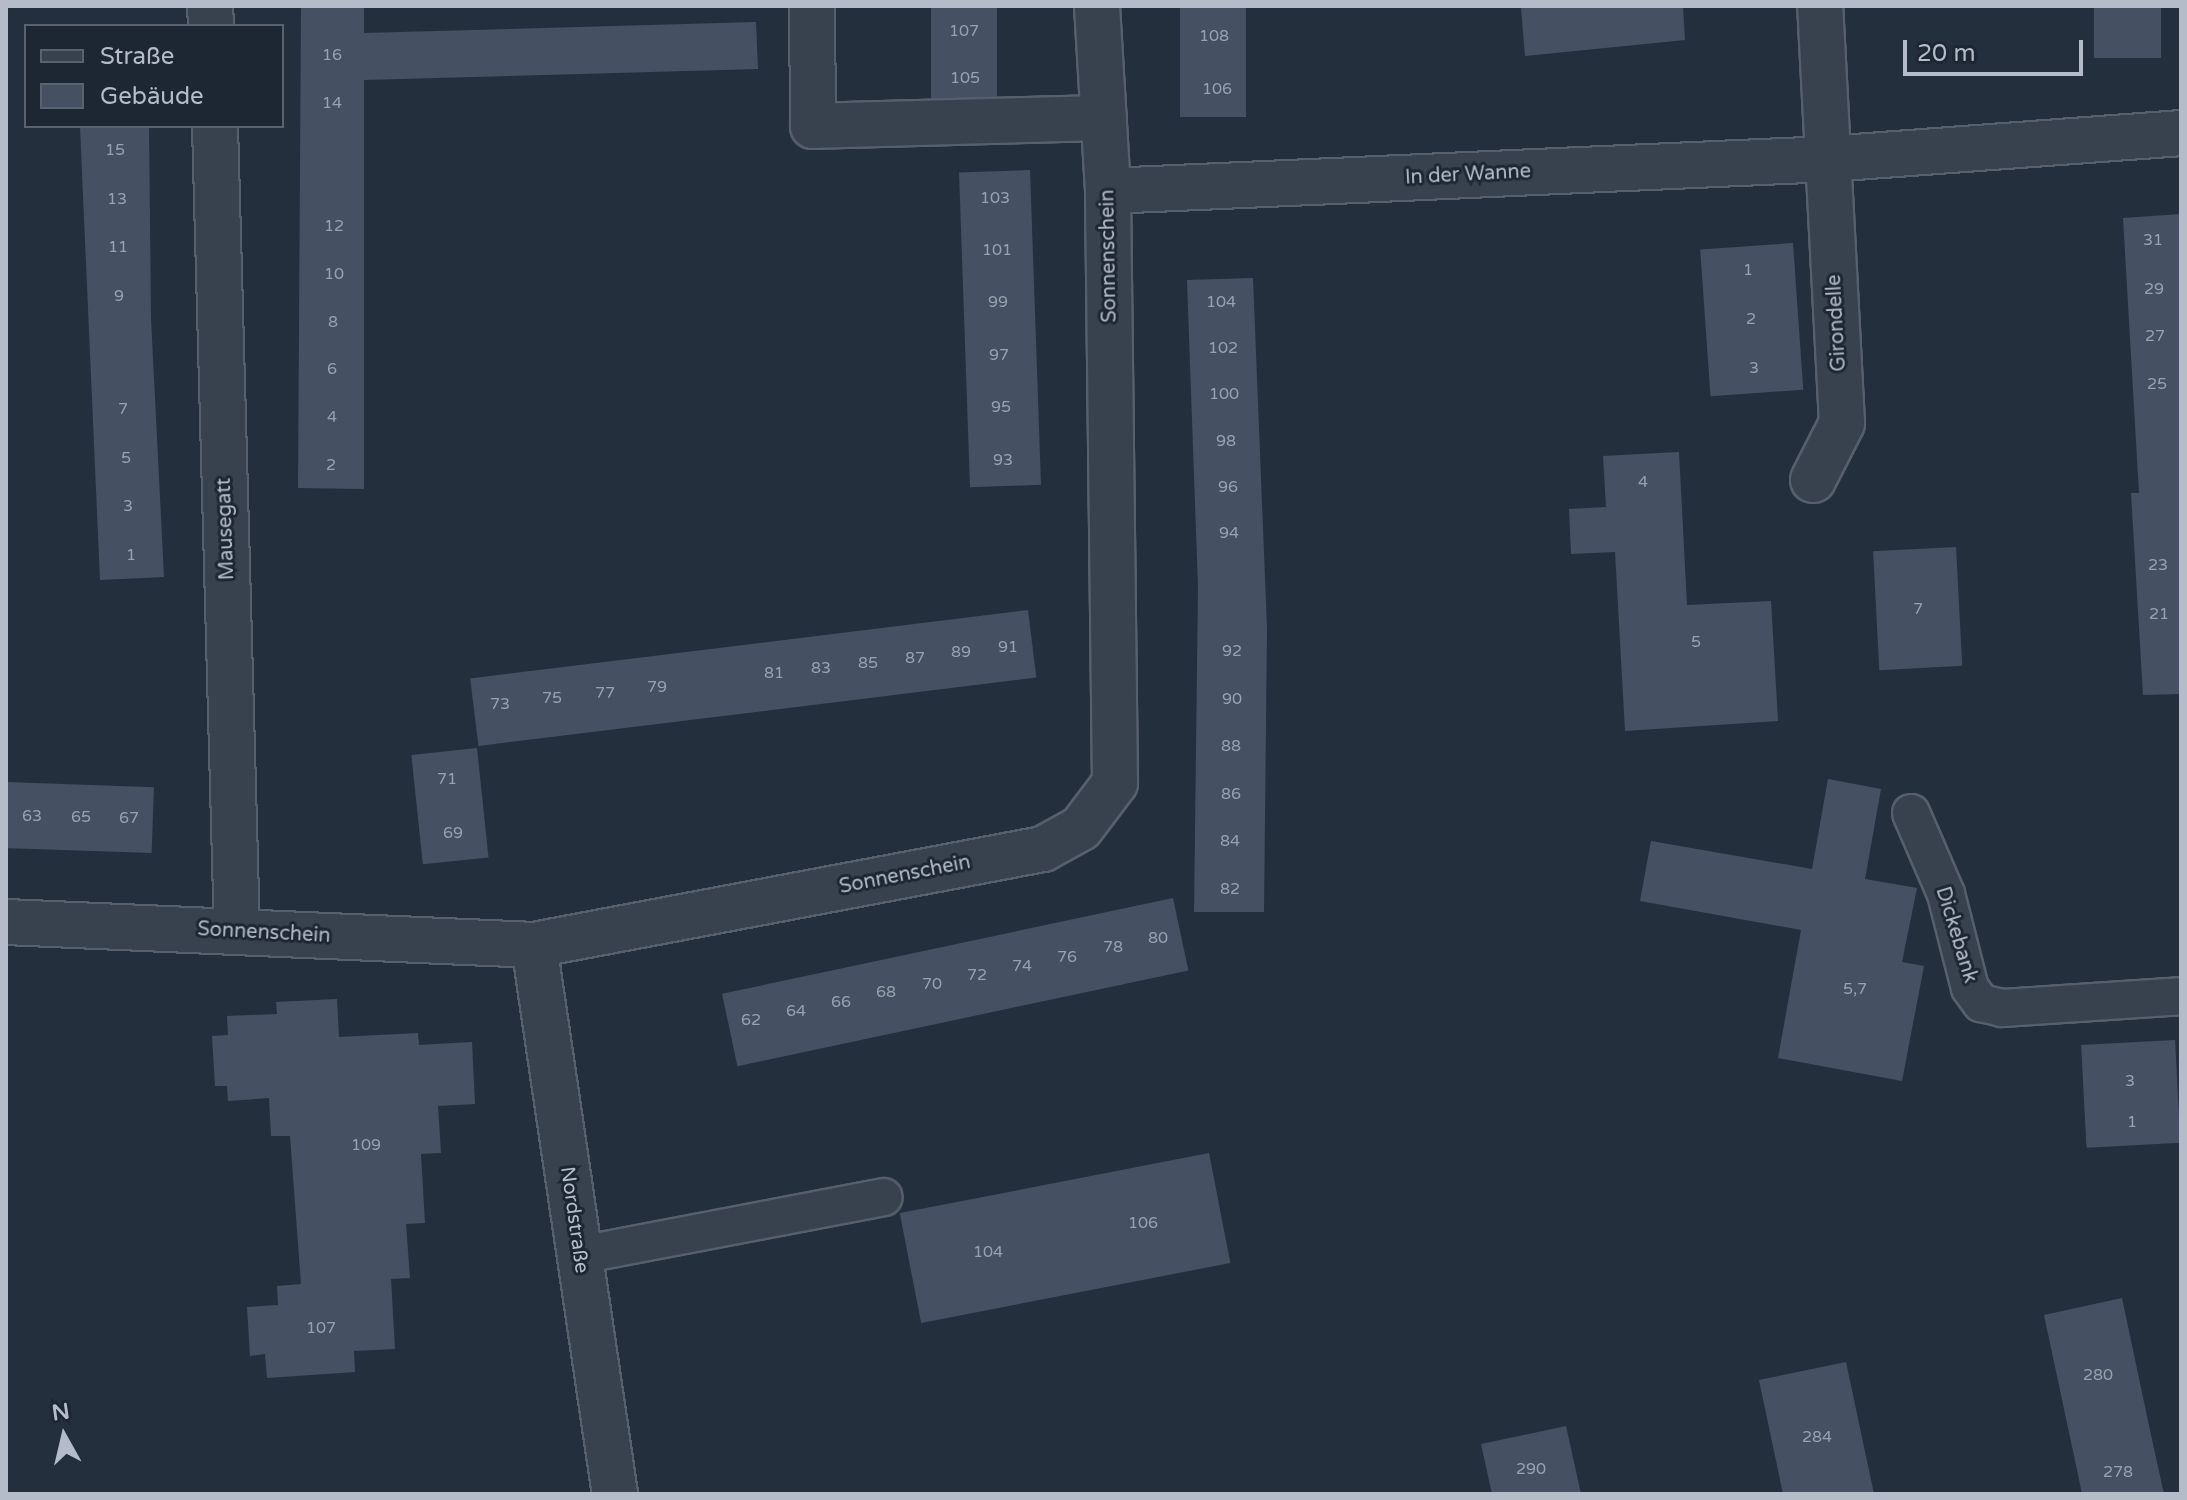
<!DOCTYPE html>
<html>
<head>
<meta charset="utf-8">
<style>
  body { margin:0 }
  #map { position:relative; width:2187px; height:1500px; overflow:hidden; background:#242f3e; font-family:"Varela Round",sans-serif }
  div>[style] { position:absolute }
  .building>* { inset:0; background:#455162; transform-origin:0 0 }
  .roads { filter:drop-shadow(2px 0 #565f6c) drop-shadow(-2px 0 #565f6c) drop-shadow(0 2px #565f6c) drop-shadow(0 -2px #565f6c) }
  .service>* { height:36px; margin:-18px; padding:0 18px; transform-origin:18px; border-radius:18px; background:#38414e }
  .minor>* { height:44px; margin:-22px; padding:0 22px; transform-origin:22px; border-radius:22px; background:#38414e }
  span { translate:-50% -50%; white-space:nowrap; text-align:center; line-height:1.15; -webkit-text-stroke:6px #1d2633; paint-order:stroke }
  .number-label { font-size:16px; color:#98a1af }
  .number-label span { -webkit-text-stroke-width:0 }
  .street-label { font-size:20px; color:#b4bcc9 }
  .frame { position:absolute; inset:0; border:8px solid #b4bcc9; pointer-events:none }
  .legend { position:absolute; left:24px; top:24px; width:260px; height:104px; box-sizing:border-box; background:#1d2633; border:2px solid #59626f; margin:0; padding:10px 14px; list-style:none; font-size:24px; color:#b4bcc9 }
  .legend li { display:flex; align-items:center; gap:16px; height:40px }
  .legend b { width:40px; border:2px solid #59626f }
  .north { position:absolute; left:24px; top:1396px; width:80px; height:80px; -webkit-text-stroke:6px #1d2633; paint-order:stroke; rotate:352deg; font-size:22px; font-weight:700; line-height:32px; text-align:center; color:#b4bcc9 }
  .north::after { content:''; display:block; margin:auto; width:28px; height:36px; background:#b4bcc9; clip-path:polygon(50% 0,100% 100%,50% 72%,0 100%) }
  .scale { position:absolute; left:1903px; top:40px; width:180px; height:36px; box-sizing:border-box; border:4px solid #b4bcc9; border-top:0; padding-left:10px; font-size:24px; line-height:28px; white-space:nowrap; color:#b4bcc9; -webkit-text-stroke:6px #1d2633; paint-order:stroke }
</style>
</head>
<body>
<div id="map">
  <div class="building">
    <i style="clip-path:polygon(301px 6px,364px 6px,364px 33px,756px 22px,758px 69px,364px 80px,364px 489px,298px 488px)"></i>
    <i style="left:931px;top:6px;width:66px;height:92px"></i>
    <i style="left:1180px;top:6px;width:66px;height:111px"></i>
    <i style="clip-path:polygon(1683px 6px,1685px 40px,1525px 56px,1521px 8px)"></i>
    <i style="left:2094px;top:6px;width:67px;height:52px"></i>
    <i style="clip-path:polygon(149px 126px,151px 319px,164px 577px,100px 580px,80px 127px)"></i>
    <i style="left:1030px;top:170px;width:315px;height:71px;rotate:88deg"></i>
    <i style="clip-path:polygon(2181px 214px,2181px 694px,2143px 695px,2131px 493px,2139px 493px,2123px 218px)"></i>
    <i style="left:1793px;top:243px;width:147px;height:93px;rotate:86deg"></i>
    <i style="clip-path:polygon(1253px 278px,1267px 628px,1264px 912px,1194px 912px,1198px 587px,1187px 280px)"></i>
    <i style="clip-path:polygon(1679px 452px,1687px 605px,1771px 601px,1778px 721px,1625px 731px,1615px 552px,1571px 554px,1569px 509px,1606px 507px,1603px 456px)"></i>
    <i style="left:1956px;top:547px;width:119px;height:83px;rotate:87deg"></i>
    <i style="left:1028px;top:610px;width:68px;height:562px;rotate:83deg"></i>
    <i style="left:477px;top:748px;width:110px;height:66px;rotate:84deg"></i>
    <i style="clip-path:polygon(1828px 779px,1881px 789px,1865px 879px,1917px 888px,1902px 962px,1924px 966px,1902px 1081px,1778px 1058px,1801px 930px,1640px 901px,1651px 841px,1812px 869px)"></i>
    <i style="left:6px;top:782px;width:148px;height:66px;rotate:2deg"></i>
    <i style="left:1173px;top:898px;width:74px;height:461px;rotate:78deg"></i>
    <i style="clip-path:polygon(337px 999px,339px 1037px,418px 1033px,419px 1045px,472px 1042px,475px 1104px,438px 1106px,441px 1153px,421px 1154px,425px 1223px,406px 1224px,410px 1278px,391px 1279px,395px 1349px,354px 1351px,355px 1372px,267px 1378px,265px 1354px,250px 1356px,247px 1307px,278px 1305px,277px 1286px,301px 1284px,290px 1136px,271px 1136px,269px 1098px,228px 1101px,227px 1086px,215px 1086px,212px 1036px,228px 1035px,227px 1016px,277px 1014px,276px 1002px)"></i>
    <i style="left:2175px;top:1040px;width:103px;height:94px;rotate:87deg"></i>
    <i style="left:1209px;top:1153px;width:112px;height:315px;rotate:79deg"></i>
    <i style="clip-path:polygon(2122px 1298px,2151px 1435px,2164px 1494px,2082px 1494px,2073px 1451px,2044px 1315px)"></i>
    <i style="clip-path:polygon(1846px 1362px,1874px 1494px,1783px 1494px,1759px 1380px)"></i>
    <i style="clip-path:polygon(1566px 1426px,1581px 1494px,1492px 1494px,1481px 1444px)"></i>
  </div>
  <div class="roads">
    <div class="service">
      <i style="left:1911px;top:813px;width:88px;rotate:66.6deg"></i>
      <i style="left:1946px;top:894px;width:97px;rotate:75.7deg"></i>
      <i style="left:1970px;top:988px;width:19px;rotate:54deg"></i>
      <i style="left:1981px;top:1003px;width:22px;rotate:13deg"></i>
      <i style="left:2002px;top:1008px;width:179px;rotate:-3.8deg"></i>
      <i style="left:580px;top:1255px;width:309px;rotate:-10.8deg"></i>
    </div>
    <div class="minor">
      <i style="left:210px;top:6px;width:20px;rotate:87deg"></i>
      <i style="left:812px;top:6px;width:120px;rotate:89.5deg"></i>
      <i style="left:813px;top:126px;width:291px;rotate:-1.6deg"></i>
      <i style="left:215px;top:126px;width:806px;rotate:88.44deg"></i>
      <i style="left:1108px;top:191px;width:721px;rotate:-2.54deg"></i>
      <i style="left:1828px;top:159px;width:354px;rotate:-4.2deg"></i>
      <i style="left:1813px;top:480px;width:64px;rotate:-63deg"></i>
      <i style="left:1842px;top:423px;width:418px;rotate:-93deg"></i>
      <i style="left:6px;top:922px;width:529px;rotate:2.49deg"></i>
      <i style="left:534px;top:945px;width:518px;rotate:-10.68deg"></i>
      <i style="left:1043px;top:849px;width:43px;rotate:-28.9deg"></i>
      <i style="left:1081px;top:828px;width:56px;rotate:-52.9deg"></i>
      <i style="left:1115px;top:783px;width:592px;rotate:-90.68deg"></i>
      <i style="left:1108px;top:191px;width:185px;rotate:-93.4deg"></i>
      <i style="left:534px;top:945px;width:555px;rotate:81.61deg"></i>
    </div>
  </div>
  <div class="number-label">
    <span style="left:964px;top:31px">107</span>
    <span style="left:1214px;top:36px">108</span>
    <span style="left:332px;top:55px">16</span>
    <span style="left:965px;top:78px">105</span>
    <span style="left:1217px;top:89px">106</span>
    <span style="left:332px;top:103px">14</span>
    <span style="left:115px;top:150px">15</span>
    <span style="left:995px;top:198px">103</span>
    <span style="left:117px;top:199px">13</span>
    <span style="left:334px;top:226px">12</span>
    <span style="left:2153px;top:240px">31</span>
    <span style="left:118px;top:247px">11</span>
    <span style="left:997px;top:250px">101</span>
    <span style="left:1748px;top:270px">1</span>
    <span style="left:334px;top:274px">10</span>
    <span style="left:2154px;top:289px">29</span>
    <span style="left:119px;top:296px">9</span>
    <span style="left:998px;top:302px">99</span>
    <span style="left:1221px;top:302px">104</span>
    <span style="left:1751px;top:319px">2</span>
    <span style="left:333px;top:322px">8</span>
    <span style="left:2155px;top:336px">27</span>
    <span style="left:1223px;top:348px">102</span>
    <span style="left:999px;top:355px">97</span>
    <span style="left:1754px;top:368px">3</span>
    <span style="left:332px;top:369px">6</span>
    <span style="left:2157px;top:384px">25</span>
    <span style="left:1224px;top:394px">100</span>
    <span style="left:1001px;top:407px">95</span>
    <span style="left:123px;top:409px">7</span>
    <span style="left:332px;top:417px">4</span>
    <span style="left:1226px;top:441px">98</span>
    <span style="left:126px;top:458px">5</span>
    <span style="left:1003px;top:460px">93</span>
    <span style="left:331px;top:465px">2</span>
    <span style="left:1643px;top:482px">4</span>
    <span style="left:1228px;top:487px">96</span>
    <span style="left:128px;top:506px">3</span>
    <span style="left:1229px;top:533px">94</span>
    <span style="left:131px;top:555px">1</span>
    <span style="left:2158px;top:565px">23</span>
    <span style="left:1918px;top:609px">7</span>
    <span style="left:2159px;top:614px">21</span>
    <span style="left:1696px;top:642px">5</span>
    <span style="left:1008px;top:647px">91</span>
    <span style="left:1232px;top:651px">92</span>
    <span style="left:961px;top:652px">89</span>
    <span style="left:915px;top:658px">87</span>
    <span style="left:868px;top:663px">85</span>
    <span style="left:821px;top:668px">83</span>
    <span style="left:774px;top:673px">81</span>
    <span style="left:657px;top:687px">79</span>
    <span style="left:605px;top:693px">77</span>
    <span style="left:552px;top:698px">75</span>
    <span style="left:1232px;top:699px">90</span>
    <span style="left:500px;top:704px">73</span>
    <span style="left:1231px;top:746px">88</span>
    <span style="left:447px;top:779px">71</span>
    <span style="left:1231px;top:794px">86</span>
    <span style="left:32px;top:816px">63</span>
    <span style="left:81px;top:817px">65</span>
    <span style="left:129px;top:818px">67</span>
    <span style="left:453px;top:833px">69</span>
    <span style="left:1230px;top:841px">84</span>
    <span style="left:1230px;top:889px">82</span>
    <span style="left:1158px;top:938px">80</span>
    <span style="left:1113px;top:947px">78</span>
    <span style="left:1067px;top:957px">76</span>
    <span style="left:1022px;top:966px">74</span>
    <span style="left:977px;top:975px">72</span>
    <span style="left:932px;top:984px">70</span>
    <span style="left:1855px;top:989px">5,7</span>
    <span style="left:886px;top:992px">68</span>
    <span style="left:841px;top:1002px">66</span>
    <span style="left:796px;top:1011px">64</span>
    <span style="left:751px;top:1020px">62</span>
    <span style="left:2130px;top:1081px">3</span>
    <span style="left:2132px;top:1122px">1</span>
    <span style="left:366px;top:1145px">109</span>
    <span style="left:1143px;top:1223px">106</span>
    <span style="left:988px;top:1252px">104</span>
    <span style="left:321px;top:1328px">107</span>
    <span style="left:2098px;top:1375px">280</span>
    <span style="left:1817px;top:1437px">284</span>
    <span style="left:1531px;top:1469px">290</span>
    <span style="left:2118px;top:1472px">278</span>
  </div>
  <div class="street-label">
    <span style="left:1468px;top:175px;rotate:-3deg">In der Wanne</span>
    <span style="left:1109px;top:256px;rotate:-91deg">Sonnenschein</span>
    <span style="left:1837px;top:323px;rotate:-93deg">Girondelle</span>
    <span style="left:226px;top:529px;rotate:-92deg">Mausegatt</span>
    <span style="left:905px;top:875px;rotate:-11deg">Sonnenschein</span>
    <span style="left:264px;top:933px;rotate:3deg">Sonnenschein</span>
    <span style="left:1956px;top:935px;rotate:73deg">Dickebank</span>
    <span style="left:574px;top:1220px;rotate:82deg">Nordstraße</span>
  </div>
  <div class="frame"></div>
  <ul class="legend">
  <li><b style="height:10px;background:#38414e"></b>Straße</li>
  <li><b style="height:22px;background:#455162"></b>Gebäude</li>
  </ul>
  <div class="north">N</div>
  <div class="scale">20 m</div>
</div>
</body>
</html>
